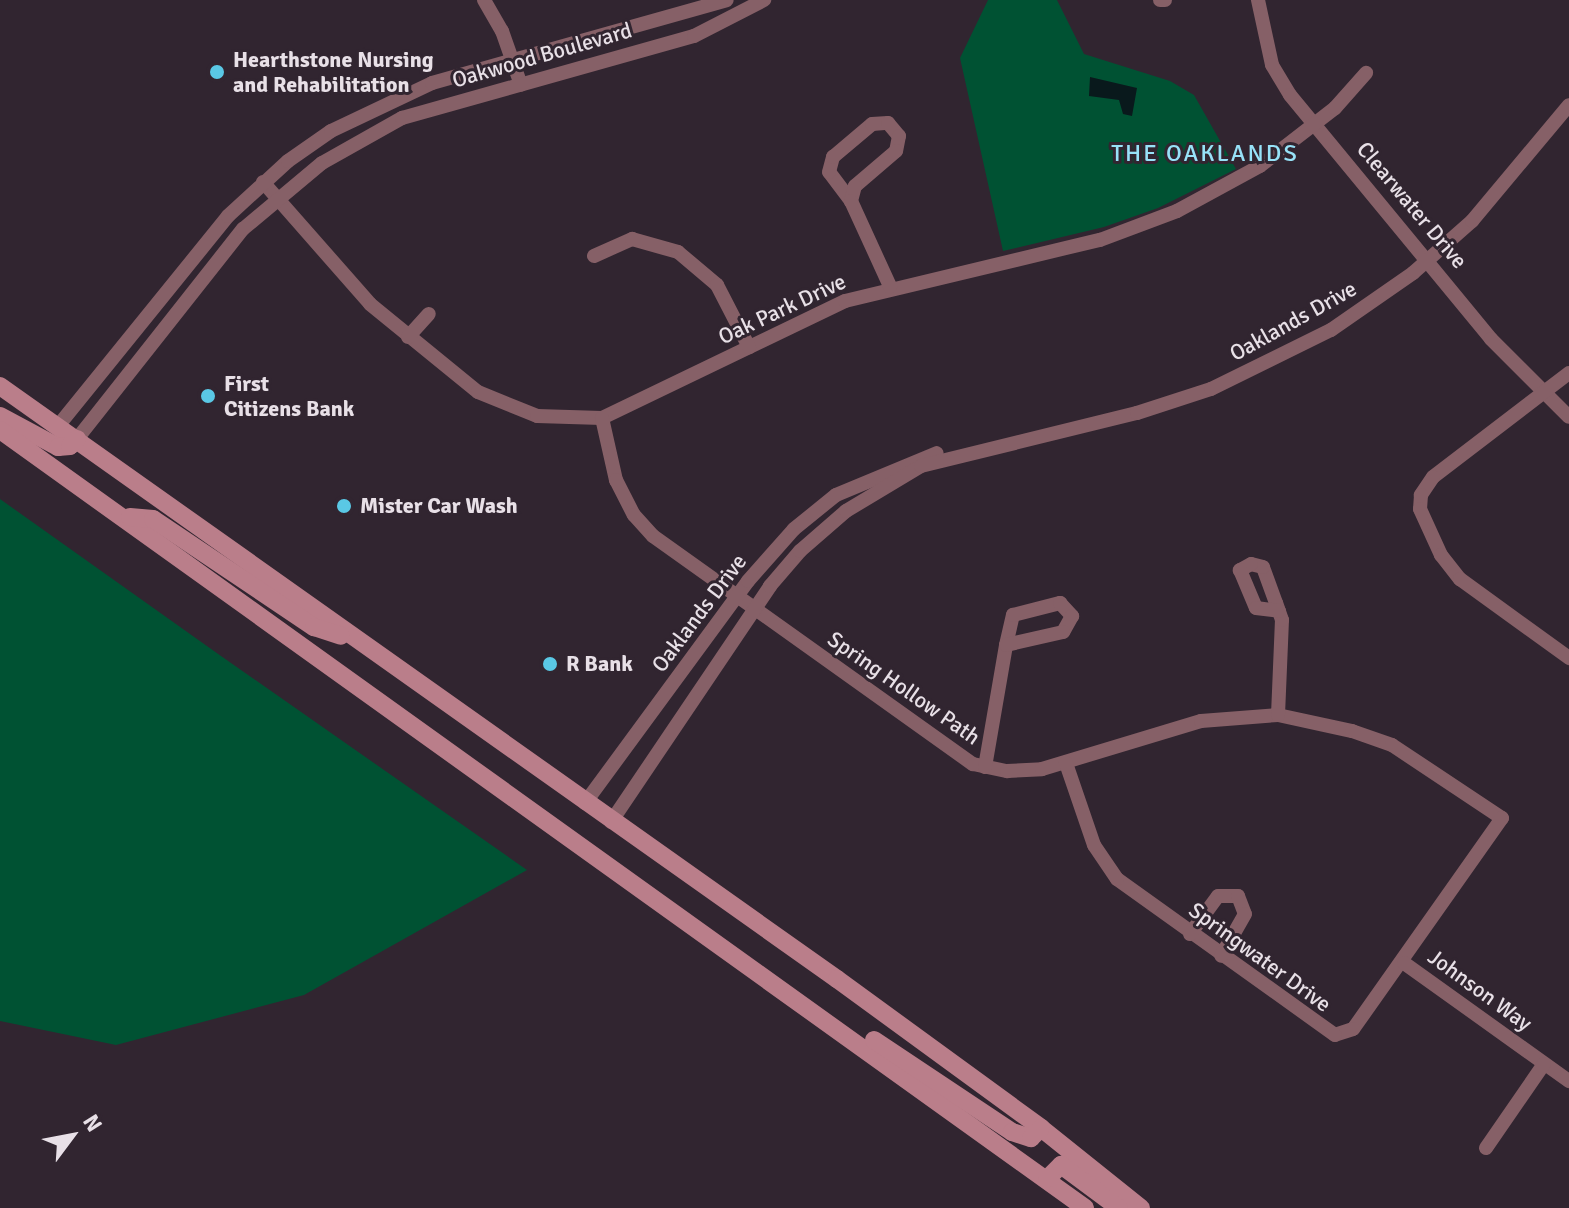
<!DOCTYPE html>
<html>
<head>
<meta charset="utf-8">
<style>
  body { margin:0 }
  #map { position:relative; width:1569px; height:1208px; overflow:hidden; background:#312530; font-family:Signika,sans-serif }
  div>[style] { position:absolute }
  .green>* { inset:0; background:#005233 }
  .water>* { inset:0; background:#09191c }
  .street>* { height:14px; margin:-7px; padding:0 7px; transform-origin:7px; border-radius:7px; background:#866067 }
  .secondary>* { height:18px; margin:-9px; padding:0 9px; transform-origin:9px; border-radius:9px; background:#ba7e8a }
  .dots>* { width:22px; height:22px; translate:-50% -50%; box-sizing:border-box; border:4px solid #312530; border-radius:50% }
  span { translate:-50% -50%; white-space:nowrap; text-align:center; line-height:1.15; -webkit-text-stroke:6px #312530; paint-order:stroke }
  .street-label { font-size:22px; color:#e8e0e7 }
  .poi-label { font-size:22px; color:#e8e0e7; font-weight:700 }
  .left { translate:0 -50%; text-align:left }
  .neighbourhood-label { font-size:24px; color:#97e2f8; letter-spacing:2px }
  .north { position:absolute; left:32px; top:1096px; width:80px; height:80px; -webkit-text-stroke:6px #312530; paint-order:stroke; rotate:58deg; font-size:22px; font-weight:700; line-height:32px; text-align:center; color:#e8e0e7 }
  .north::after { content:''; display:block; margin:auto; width:28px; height:36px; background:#e8e0e7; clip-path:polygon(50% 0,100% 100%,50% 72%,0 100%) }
</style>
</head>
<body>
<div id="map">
  <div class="green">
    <i style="clip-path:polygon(988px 0,1057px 0,1084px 54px,1170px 81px,1194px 95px,1236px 169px,1158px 208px,1104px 227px,1003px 251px,960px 58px)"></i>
    <i style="clip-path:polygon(0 499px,221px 656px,527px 870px,304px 995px,116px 1045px,0 1021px)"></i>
  </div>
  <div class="water">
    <i style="clip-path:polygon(1090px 77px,1137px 88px,1132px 116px,1123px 114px,1119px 100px,1089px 96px)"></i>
  </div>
  <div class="street">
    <i style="left:484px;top:0;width:36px;rotate:60deg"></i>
    <i style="left:502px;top:31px;width:57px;rotate:70.6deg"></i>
    <i style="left:1160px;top:0;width:5px"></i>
    <i style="left:1258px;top:0;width:66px;rotate:77.8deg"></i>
    <i style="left:1272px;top:65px;width:35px;rotate:59deg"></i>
    <i style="left:1290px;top:95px;width:316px;rotate:50.5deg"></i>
    <i style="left:1491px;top:339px;width:110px;rotate:45deg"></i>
    <i style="left:263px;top:182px;width:162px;rotate:48.7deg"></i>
    <i style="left:370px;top:304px;width:139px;rotate:39.2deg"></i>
    <i style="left:478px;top:392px;width:64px;rotate:22.1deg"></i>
    <i style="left:537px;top:416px;width:65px;rotate:1.8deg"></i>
    <i style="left:602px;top:418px;width:270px;rotate:-25.7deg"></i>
    <i style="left:845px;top:301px;width:262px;rotate:-13.5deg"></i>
    <i style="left:1100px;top:240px;width:82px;rotate:-20.6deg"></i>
    <i style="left:1177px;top:211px;width:94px;rotate:-28.5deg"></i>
    <i style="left:1260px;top:166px;width:95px;rotate:-37.7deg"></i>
    <i style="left:1335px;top:108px;width:47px;rotate:-48.5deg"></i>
    <i style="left:851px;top:201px;width:36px;rotate:-127deg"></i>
    <i style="left:829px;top:172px;width:16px;rotate:-75deg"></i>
    <i style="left:833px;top:157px;width:51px;rotate:-40.2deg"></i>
    <i style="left:872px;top:124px;width:16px;rotate:-4deg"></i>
    <i style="left:888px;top:123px;width:17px;rotate:50deg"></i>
    <i style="left:899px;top:136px;width:15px;rotate:101deg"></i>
    <i style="left:896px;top:151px;width:54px;rotate:139.5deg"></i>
    <i style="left:855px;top:186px;width:16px;rotate:105deg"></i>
    <i style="left:851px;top:201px;width:94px;rotate:65.4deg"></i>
    <i style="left:594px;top:256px;width:42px;rotate:-24.1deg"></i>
    <i style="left:632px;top:239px;width:48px;rotate:15.8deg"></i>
    <i style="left:678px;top:252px;width:51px;rotate:40.2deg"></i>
    <i style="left:717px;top:285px;width:70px;rotate:62.7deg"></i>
    <i style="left:408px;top:337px;width:31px;rotate:-48deg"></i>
    <i style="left:1569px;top:373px;width:171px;rotate:142.6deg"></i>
    <i style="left:1433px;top:477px;width:22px;rotate:124deg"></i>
    <i style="left:1421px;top:495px;width:14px;rotate:94deg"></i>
    <i style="left:1420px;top:509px;width:51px;rotate:65.5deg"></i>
    <i style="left:1441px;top:555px;width:31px;rotate:52deg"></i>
    <i style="left:1460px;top:579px;width:135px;rotate:35.9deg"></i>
    <i style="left:602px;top:418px;width:64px;rotate:77.3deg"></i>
    <i style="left:616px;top:480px;width:39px;rotate:63deg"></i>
    <i style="left:634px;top:515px;width:28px;rotate:48deg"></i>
    <i style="left:653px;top:536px;width:393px;rotate:35.5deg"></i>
    <i style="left:973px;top:764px;width:35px;rotate:12deg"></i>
    <i style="left:1007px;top:771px;width:35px;rotate:-3deg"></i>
    <i style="left:1042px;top:769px;width:166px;rotate:-16.8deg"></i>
    <i style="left:1201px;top:721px;width:77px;rotate:-4.5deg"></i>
    <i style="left:1278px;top:715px;width:76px;rotate:12.2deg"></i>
    <i style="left:1352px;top:731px;width:42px;rotate:19.3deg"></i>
    <i style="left:1392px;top:745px;width:132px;rotate:33.6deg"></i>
    <i style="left:1502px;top:818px;width:258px;rotate:125.2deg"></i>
    <i style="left:1353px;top:1029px;width:19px;rotate:162deg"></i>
    <i style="left:1335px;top:1035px;width:268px;rotate:-144.4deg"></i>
    <i style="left:1117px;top:879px;width:41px;rotate:-124.1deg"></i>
    <i style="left:1094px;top:845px;width:87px;rotate:-108.9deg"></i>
    <i style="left:58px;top:426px;width:270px;rotate:-51deg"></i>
    <i style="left:228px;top:216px;width:81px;rotate:-42.5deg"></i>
    <i style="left:288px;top:161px;width:52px;rotate:-34.9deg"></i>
    <i style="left:331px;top:131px;width:112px;rotate:-25.4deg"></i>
    <i style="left:432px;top:83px;width:306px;rotate:-15.7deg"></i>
    <i style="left:77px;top:439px;width:268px;rotate:-51.7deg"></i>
    <i style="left:243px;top:229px;width:103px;rotate:-39.9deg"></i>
    <i style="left:322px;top:163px;width:92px;rotate:-29.4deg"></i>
    <i style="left:402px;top:118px;width:303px;rotate:-15.7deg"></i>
    <i style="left:694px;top:36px;width:79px;rotate:-27.2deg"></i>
    <i style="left:1278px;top:715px;width:95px;rotate:-87.6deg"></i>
    <i style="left:1282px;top:620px;width:18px;rotate:-109deg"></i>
    <i style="left:1276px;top:603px;width:38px;rotate:-110deg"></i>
    <i style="left:1263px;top:567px;width:12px;rotate:-166deg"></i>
    <i style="left:1251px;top:564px;width:13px;rotate:151deg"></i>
    <i style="left:1240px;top:570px;width:41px;rotate:67.2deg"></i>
    <i style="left:1256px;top:608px;width:23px;rotate:7deg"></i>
    <i style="left:985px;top:767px;width:124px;rotate:-80.2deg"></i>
    <i style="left:1006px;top:645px;width:31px;rotate:-77deg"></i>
    <i style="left:1013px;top:615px;width:49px;rotate:-14.3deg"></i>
    <i style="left:1060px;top:603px;width:18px;rotate:47deg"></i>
    <i style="left:1072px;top:616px;width:18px;rotate:119deg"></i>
    <i style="left:1063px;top:632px;width:58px;rotate:167.2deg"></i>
    <i style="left:585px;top:803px;width:275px;rotate:-53.7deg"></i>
    <i style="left:748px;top:581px;width:69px;rotate:-48.5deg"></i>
    <i style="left:794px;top:529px;width:54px;rotate:-39deg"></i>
    <i style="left:836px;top:495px;width:109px;rotate:-22.6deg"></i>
    <i style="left:611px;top:822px;width:285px;rotate:-56deg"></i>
    <i style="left:770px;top:586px;width:46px;rotate:-49.4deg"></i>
    <i style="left:800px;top:551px;width:61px;rotate:-41deg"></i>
    <i style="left:846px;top:511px;width:87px;rotate:-31deg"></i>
    <i style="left:921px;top:466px;width:222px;rotate:-13.8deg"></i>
    <i style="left:1137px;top:413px;width:78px;rotate:-18deg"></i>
    <i style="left:1211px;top:389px;width:134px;rotate:-26.2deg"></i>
    <i style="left:1331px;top:330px;width:100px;rotate:-34.8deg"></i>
    <i style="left:1413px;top:273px;width:79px;rotate:-41.4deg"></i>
    <i style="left:1472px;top:221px;width:151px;rotate:-50.1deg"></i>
    <i style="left:1190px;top:934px;width:47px;rotate:-53.6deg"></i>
    <i style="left:1218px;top:896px;width:20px"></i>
    <i style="left:1238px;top:896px;width:19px;rotate:69deg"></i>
    <i style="left:1245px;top:914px;width:48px;rotate:119.7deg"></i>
    <i style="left:1404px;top:963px;width:203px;rotate:35.6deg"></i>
    <i style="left:1486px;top:1148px;width:102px;rotate:-55.4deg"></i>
  </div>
  <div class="secondary">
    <i style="left:0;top:386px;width:1026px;rotate:35.32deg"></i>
    <i style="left:837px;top:979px;width:253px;rotate:36.1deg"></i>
    <i style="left:1041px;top:1128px;width:128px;rotate:38.7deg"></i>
    <i style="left:0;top:416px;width:66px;rotate:28.1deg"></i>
    <i style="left:58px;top:447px;width:12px;rotate:-5deg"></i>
    <i style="left:70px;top:446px;width:10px;rotate:-45deg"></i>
    <i style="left:0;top:430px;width:1335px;rotate:35.64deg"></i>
    <i style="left:130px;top:517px;width:23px;rotate:5deg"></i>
    <i style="left:153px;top:519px;width:194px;rotate:33.9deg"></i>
    <i style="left:314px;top:627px;width:28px;rotate:18deg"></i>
    <i style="left:874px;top:1040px;width:166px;rotate:33.7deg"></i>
    <i style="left:1012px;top:1132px;width:20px;rotate:18deg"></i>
    <i style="left:1031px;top:1138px;width:14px;rotate:-45deg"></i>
    <i style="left:1047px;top:1179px;width:20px;rotate:-45deg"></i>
    <i style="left:1061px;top:1165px;width:72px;rotate:36.6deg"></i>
  </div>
  <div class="dots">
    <i style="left:217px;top:72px;background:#5ac8e5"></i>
    <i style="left:208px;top:396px;background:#5ac8e5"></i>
    <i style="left:344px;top:506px;background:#5ac8e5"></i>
    <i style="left:550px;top:664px;background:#5ac8e5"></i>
  </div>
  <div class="street-label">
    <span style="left:542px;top:55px;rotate:-16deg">Oakwood Boulevard</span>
    <span style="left:1412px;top:205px;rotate:50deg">Clearwater Drive</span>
    <span style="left:782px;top:309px;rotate:-25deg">Oak Park Drive</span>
    <span style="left:1293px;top:321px;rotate:-29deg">Oaklands Drive</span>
    <span style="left:699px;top:613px;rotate:-53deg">Oaklands Drive</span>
    <span style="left:904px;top:688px;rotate:35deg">Spring Hollow Path</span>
    <span style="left:1260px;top:957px;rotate:36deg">Springwater Drive</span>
    <span style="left:1480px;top:990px;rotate:36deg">Johnson Way</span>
  </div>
  <div class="poi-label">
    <span class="left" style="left:233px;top:72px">Hearthstone Nursing<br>and Rehabilitation</span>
    <span class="left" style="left:224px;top:396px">First<br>Citizens Bank</span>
    <span class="left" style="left:360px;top:506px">Mister Car Wash</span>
    <span class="left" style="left:566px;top:664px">R Bank</span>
  </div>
  <div class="neighbourhood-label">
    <span style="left:1205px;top:154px">THE OAKLANDS</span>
  </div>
  <div class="north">N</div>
</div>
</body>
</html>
